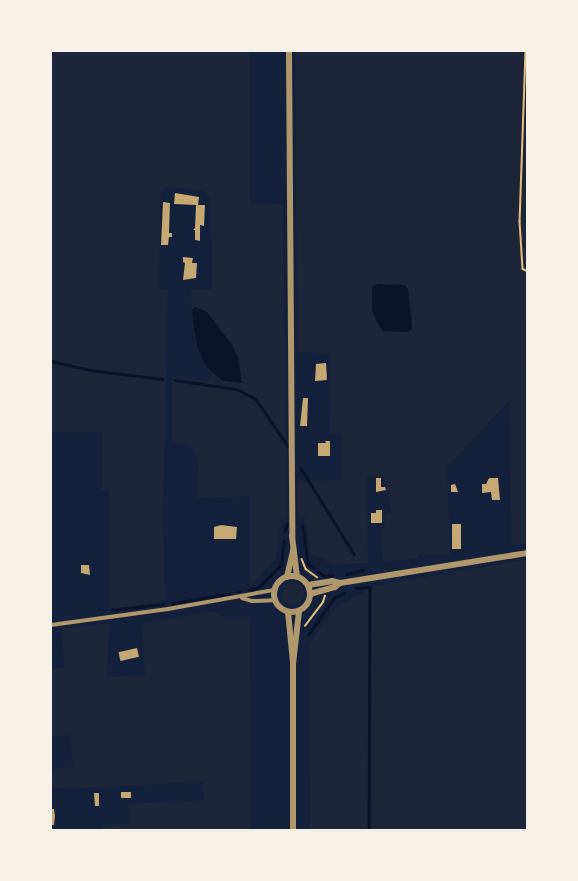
<!DOCTYPE html>
<html>
<head>
<meta charset="utf-8">
<style>
  body { margin:0 }
  #map { position:relative; width:578px; height:881px; overflow:hidden; background:#14213d; font-family:"PT Sans",sans-serif }
  div>[style] { position:absolute }
  .green>* { inset:0; background:#1d2539 }
  .round { border-radius:50% }
  .water>* { inset:0; background:#0b132b }
  .stream>* { height:2.5px; margin:-1.25px; padding:0 1.25px; transform-origin:1.25px; border-radius:1.25px; background:#0b132b }
  .building>* { inset:0; background:#c6a872; transform-origin:0 0 }
  .path>* { height:1.5px; margin:-0.75px; padding:0 0.75px; transform-origin:0.75px; border-radius:0.75px; background:#e5c07b }
  .minor>* { height:4px; margin:-2px; padding:0 2px; transform-origin:2px; border-radius:2px; background:#b1986c }
  .tertiary>* { height:6px; margin:-3px; padding:0 3px; transform-origin:3px; border-radius:3px; background:#b1986c }
  .tertiary>.ring { margin:-3px; padding:0; box-sizing:content-box; background:none; border:6px solid #b1986c; border-radius:50% }
  span { translate:-50% -50%; white-space:nowrap; text-align:center; line-height:1.15; -webkit-text-stroke:4px #f6f1e7; paint-order:stroke }
  .frame { position:absolute; inset:0; border:52px solid #f6f1e7; pointer-events:none }
</style>
</head>
<body>
<div id="map">
  <div class="green">
    <i style="clip-path:polygon(51px 51px,250px 51px,250px 203px,283px 205px,287px 517px,281px 518px,276px 558px,250px 588px,250px 496px,197px 498px,198px 459px,193px 447px,172px 441px,172px 377px,208px 381px,212px 374px,223px 381px,242px 382px,207px 312px,195px 307px,192px 310px,191px 289px,212px 289px,211px 200px,205px 191px,169px 186px,161px 191px,159px 288px,168px 289px,163px 515px,165px 601px,109px 609px,109px 490px,102px 490px,102px 432px,51px 432px)"></i>
    <i style="clip-path:polygon(evenodd,295px 51px,527px 51px,525px 544px,511px 546px,510px 400px,447px 467px,450px 554px,418px 554px,418px 559px,383px 561px,381px 530px,384px 528px,385px 513px,392px 512px,384px 476px,367px 476px,368px 563px,332px 564px,311px 553px,305px 518px,298px 517px,298px 481px,341px 480px,341px 433px,330px 433px,329px 353px,297px 352px,295px 51px,378px 284px,405px 285px,408px 289px,412px 329px,408px 332px,378px 284px)"></i>
    <i style="clip-path:polygon(527px 559px,527px 830px,310px 830px,309px 645px,324px 622px,338px 606px,364px 592px,364px 588px)"></i>
    <i class="round" style="left:282px;top:583px;width:22px;height:22px"></i>
    <i style="clip-path:polygon(212px 612px,228px 618px,250px 617px,251px 830px,103px 830px,102px 826px,130px 823px,128px 804px,204px 800px,202px 782px,51px 789px,51px 769px,73px 767px,70px 735px,51px 737px,51px 670px,64px 668px,62px 629px,109px 623px,107px 677px,145px 676px,142px 624px)"></i>
  </div>
  <div class="water">
    <i style="clip-path:polygon(378px 284px,405px 285px,408px 289px,412px 329px,407px 332px,383px 331px,377px 322px,372px 310px,372px 287px)"></i>
    <i style="clip-path:polygon(195px 307px,207px 312px,232px 345px,238px 358px,242px 383px,223px 381px,205px 365px,198px 349px,194px 328px,192px 310px)"></i>
  </div>
  <div class="stream">
    <i style="left:51px;top:361px;width:39px;rotate:13deg"></i>
    <i style="left:89px;top:370px;width:74px;rotate:7deg"></i>
    <i style="left:175px;top:380px;width:63px;rotate:8.3deg"></i>
    <i style="left:237px;top:389px;width:21px;rotate:28deg"></i>
    <i style="left:256px;top:399px;width:57px;rotate:55.8deg"></i>
    <i style="left:301px;top:468px;width:101px;rotate:58.4deg"></i>
    <i style="left:303px;top:526px;width:37px;rotate:82deg"></i>
    <i style="left:308px;top:563px;width:6px;rotate:39deg"></i>
    <i style="left:285px;top:531px;width:7px;rotate:-74deg"></i>
    <i style="left:318px;top:571px;width:8px;rotate:40deg"></i>
    <i style="left:324px;top:576px;width:9px;rotate:-6deg"></i>
    <i style="left:346px;top:574px;width:17px;rotate:-13deg"></i>
    <i style="left:356px;top:588px;width:14px;rotate:-4deg"></i>
    <i style="left:370px;top:587px;width:243px;rotate:90.2deg"></i>
    <i style="left:249px;top:590px;width:10px;rotate:-17deg"></i>
    <i style="left:259px;top:587px;width:31px;rotate:-45deg"></i>
    <i style="left:281px;top:565px;width:24px;rotate:-83deg"></i>
    <i style="left:238px;top:592px;width:3px"></i>
    <i style="left:172px;top:603px;width:58px;rotate:-9deg"></i>
    <i style="left:112px;top:610px;width:51px;rotate:-6.7deg"></i>
    <i style="left:308px;top:635px;width:45px;rotate:-54.9deg"></i>
    <i style="left:334px;top:598px;width:11px;rotate:-27deg"></i>
  </div>
  <div class="building">
    <i style="clip-path:polygon(175px 193px,199px 197px,198px 205px,205px 205px,204px 226px,200px 225px,200px 241px,195px 240px,195px 230px,193px 230px,195px 228px,196px 205px,174px 204px)"></i>
    <i style="clip-path:polygon(163px 202px,170px 203px,169px 233px,172px 233px,172px 237px,169px 237px,168px 245px,161px 245px)"></i>
    <i style="clip-path:polygon(183px 257px,193px 258px,192px 263px,197px 263px,196px 278px,183px 280px,185px 263px,183px 262px)"></i>
    <i style="clip-path:polygon(326px 363px,327px 380px,315px 381px,316px 364px)"></i>
    <i style="clip-path:polygon(303px 398px,308px 398px,307px 426px,300px 426px)"></i>
    <i style="clip-path:polygon(325px 441px,330px 441px,330px 456px,318px 456px,318px 443px,326px 443px)"></i>
    <i style="clip-path:polygon(376px 478px,381px 478px,381px 487px,385px 487px,386px 490px,376px 492px)"></i>
    <i style="clip-path:polygon(489px 478px,498px 478px,500px 500px,492px 500px,491px 492px,482px 493px,482px 484px,486px 484px)"></i>
    <i style="clip-path:polygon(455px 484px,458px 492px,451px 492px,451px 485px)"></i>
    <i style="clip-path:polygon(376px 510px,382px 510px,382px 523px,371px 523px,371px 513px,376px 513px)"></i>
    <i style="left:452px;top:524px;width:9px;height:25px"></i>
    <i style="clip-path:polygon(221px 525px,237px 527px,236px 539px,214px 539px,214px 527px)"></i>
    <i style="clip-path:polygon(81px 565px,89px 565px,90px 575px,81px 573px)"></i>
    <i style="left:137px;top:648px;width:9px;height:19px;rotate:77deg"></i>
    <i style="left:121px;top:792px;width:10px;height:6px"></i>
    <i style="clip-path:polygon(94px 793px,99px 793px,99px 806px,95px 806px)"></i>
    <i style="clip-path:polygon(51px 809px,54px 809px,55px 816px,54px 825px,51px 825px)"></i>
  </div>
  <div class="path">
    <i style="left:526px;top:51px;width:170px;rotate:92deg"></i>
    <i style="left:520px;top:221px;width:48px;rotate:86.4deg"></i>
    <i style="left:523px;top:269px;width:4px;rotate:27deg"></i>
    <i style="left:302px;top:559px;width:11px;rotate:68deg"></i>
    <i style="left:306px;top:569px;width:14px;rotate:36deg"></i>
    <i style="left:305px;top:626px;width:30px;rotate:-53deg"></i>
    <i style="left:323px;top:602px;width:6px;rotate:-72deg"></i>
  </div>
  <div class="minor">
    <i style="left:242px;top:598px;width:10px;rotate:17deg"></i>
    <i style="left:252px;top:601px;width:23px;rotate:-2deg"></i>
    <i style="left:51px;top:625px;width:118px;rotate:-7.8deg"></i>
    <i style="left:168px;top:609px;width:108px;rotate:-10.2deg"></i>
  </div>
  <div class="tertiary">
    <i style="left:289px;top:51px;width:485px;rotate:89.6deg"></i>
    <i style="left:292px;top:536px;width:41px;rotate:83deg"></i>
    <i class="ring" style="left:274px;top:576px;width:30px;height:30px"></i>
    <i style="left:287px;top:577px;width:28px;rotate:-77deg"></i>
    <i style="left:308px;top:585px;width:24px;rotate:-9deg"></i>
    <i style="left:332px;top:581px;width:8px;rotate:14deg"></i>
    <i style="left:340px;top:583px;width:189px;rotate:-9.1deg"></i>
    <i style="left:310px;top:594px;width:26px;rotate:-16deg"></i>
    <i style="left:335px;top:587px;width:6px;rotate:-39deg"></i>
    <i style="left:288px;top:612px;width:50px;rotate:84.3deg"></i>
    <i style="left:293px;top:830px;width:166px;rotate:-90deg"></i>
    <i style="left:293px;top:664px;width:53px;rotate:-83.5deg"></i>
  </div>
  <div class="frame"></div>
</div>
</body>
</html>
